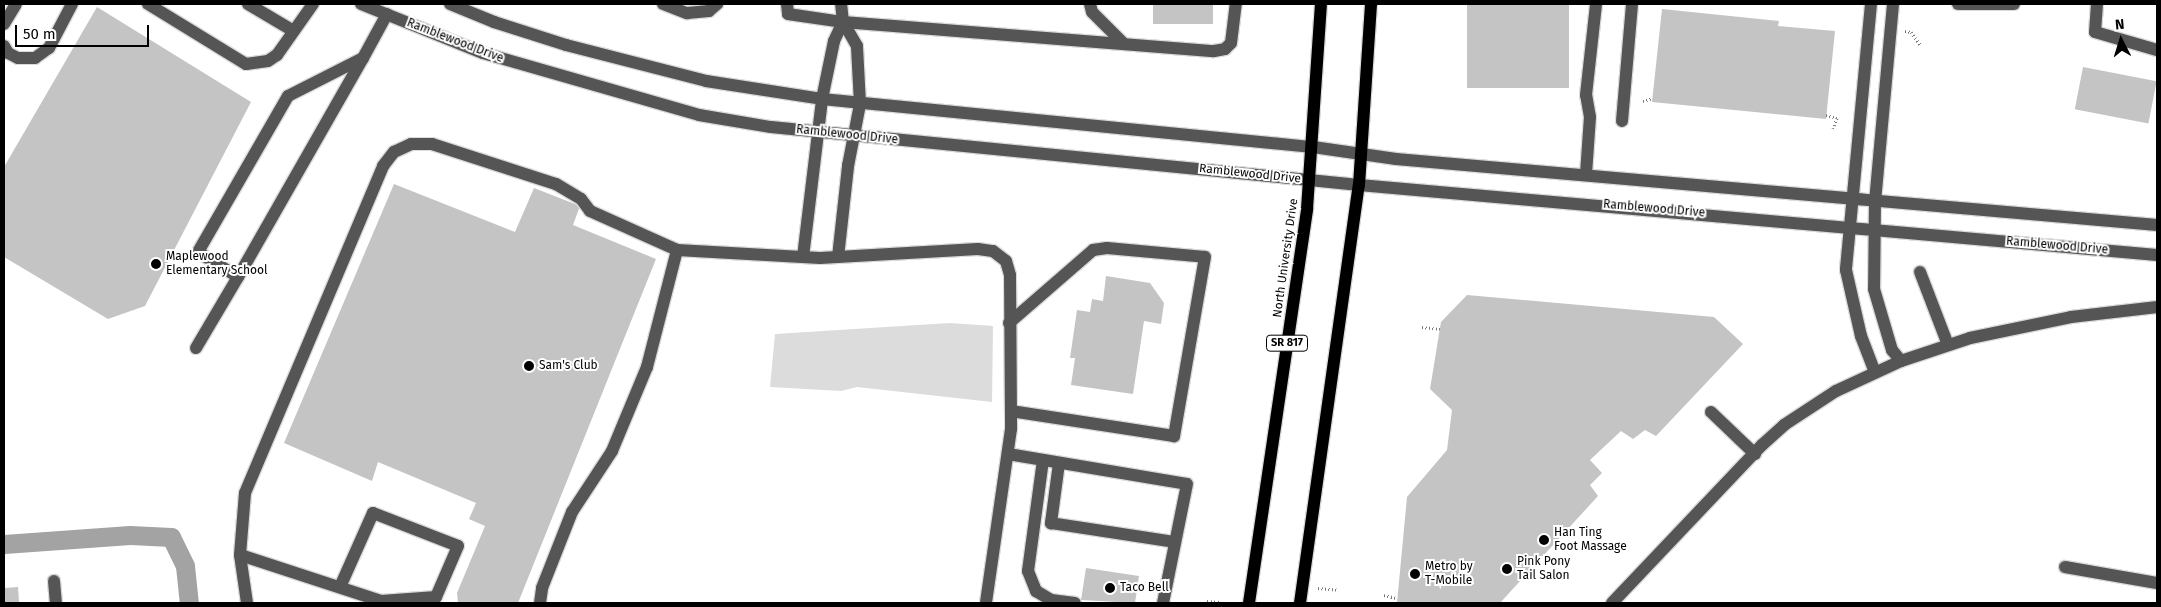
<!DOCTYPE html>
<html>
<head>
<meta charset="utf-8">
<style>
  body { margin:0 }
  #map { position:relative; width:2161px; height:607px; overflow:hidden; background:#fff; font-family:"Fira Sans",sans-serif }
  div>[style] { position:absolute }
  .green>* { inset:0; background:#dcdcdc }
  .canal>* { height:19px; margin:-9.5px; padding:0 9.5px; transform-origin:9.5px; border-radius:9.5px; background:#a3a3a3 }
  .building>* { inset:0; background:#c4c4c4; transform-origin:0 0 }
  .path>* { height:3px; margin-top:-1.5px; transform-origin:0; background:repeating-linear-gradient(90deg,#777 0 1px,transparent 0 3.5px) }
  .roads { filter:drop-shadow(1px 0 #dbdbdb) drop-shadow(-1px 0 #dbdbdb) drop-shadow(0 1px #dbdbdb) drop-shadow(0 -1px #dbdbdb) }
  .minor>* { height:12px; margin:-6px; padding:0 6px; transform-origin:6px; border-radius:6px; background:#555 }
  .major>* { height:12px; margin:-6px; padding:0 6px; transform-origin:6px; border-radius:6px; background:#000 }
  .dots>* { width:14px; height:14px; translate:-50% -50%; box-sizing:border-box; border:2px solid #fff; border-radius:50% }
  span { translate:-50% -50%; white-space:nowrap; text-align:center; line-height:1.15; -webkit-text-stroke:4px #fff; paint-order:stroke }
  .shield-label span { padding:1px 4px; background:#fff; border:1px solid; border-radius:4px; -webkit-text-stroke-width:0 }
  .shield-label { font-size:11px; color:#000; font-weight:700 }
  .street-label { font-size:12px; color:#000 }
  .poi-label { font-size:12px; color:#000 }
  .left { translate:0 -50%; text-align:left }
  .frame { position:absolute; inset:0; border:5px solid #000; pointer-events:none }
  .north { position:absolute; left:2096px; top:15px; width:50px; height:50px; -webkit-text-stroke:4px #fff; paint-order:stroke; rotate:355deg; font-size:14px; font-weight:700; line-height:20px; text-align:center; color:#000 }
  .north::after { content:''; display:block; margin:auto; width:18px; height:22px; background:#000; clip-path:polygon(50% 0,100% 100%,50% 72%,0 100%) }
  .scale { position:absolute; left:15px; top:25px; width:134px; height:22px; box-sizing:border-box; border:2px solid #000; border-top:0; padding-left:6px; font-size:15px; line-height:18px; white-space:nowrap; color:#000; -webkit-text-stroke:4px #fff; paint-order:stroke }
</style>
</head>
<body>
<div id="map">
  <div class="green">
    <i style="clip-path:polygon(950px 323px,993px 326px,992px 402px,857px 387px,841px 391px,770px 387px,775px 334px)"></i>
  </div>
  <div class="canal">
    <i style="left:4px;top:544px;width:126px;rotate:-4.1deg"></i>
    <i style="left:130px;top:535px;width:41px;rotate:2.8deg"></i>
    <i style="left:171px;top:537px;width:32px;rotate:64deg"></i>
    <i style="left:185px;top:566px;width:37px;rotate:84deg"></i>
  </div>
  <div class="building">
    <i style="left:1153px;top:4px;width:60px;height:20px"></i>
    <i style="left:1467px;top:4px;width:102px;height:84px"></i>
    <i style="clip-path:polygon(97px 7px,251px 102px,145px 306px,108px 319px,4px 257px,4px 167px)"></i>
    <i style="clip-path:polygon(1662px 9px,1779px 21px,1778px 26px,1835px 31px,1826px 119px,1652px 102px)"></i>
    <i style="left:2083px;top:67px;width:75px;height:43px;rotate:11deg"></i>
    <i style="clip-path:polygon(394px 184px,515px 232px,534px 188px,580px 206px,573px 225px,656px 259px,518px 603px,458px 603px,457px 593px,485px 526px,469px 519px,476px 503px,378px 462px,372px 481px,284px 443px)"></i>
    <i style="clip-path:polygon(1106px 276px,1150px 283px,1164px 303px,1161px 324px,1144px 321px,1133px 394px,1071px 385px,1075px 358px,1070px 358px,1077px 310px,1090px 312px,1092px 299px,1103px 301px)"></i>
    <i style="clip-path:polygon(1467px 295px,1714px 317px,1743px 344px,1656px 436px,1645px 430px,1633px 439px,1621px 431px,1590px 460px,1602px 473px,1590px 485px,1598px 496px,1500px 603px,1397px 603px,1407px 497px,1447px 450px,1452px 410px,1430px 389px,1441px 322px)"></i>
    <i style="clip-path:polygon(1086px 568px,1139px 576px,1135px 603px,1081px 600px)"></i>
    <i style="left:18px;top:587px;width:16px;height:14px;rotate:86deg"></i>
  </div>
  <div class="path">
    <i style="left:1905px;top:31px;width:6px;rotate:9deg"></i>
    <i style="left:1911px;top:32px;width:17px;rotate:54deg"></i>
    <i style="left:1643px;top:101px;width:10px;rotate:-17deg"></i>
    <i style="left:1826px;top:115px;width:11px;rotate:15deg"></i>
    <i style="left:1837px;top:118px;width:11px;rotate:112deg"></i>
    <i style="left:1422px;top:327px;width:18px;rotate:6deg"></i>
    <i style="left:1318px;top:588px;width:21px;rotate:5deg"></i>
    <i style="left:1384px;top:595px;width:13px;rotate:13deg"></i>
    <i style="left:1207px;top:601px;width:13px;rotate:4deg"></i>
  </div>
  <div class="roads">
    <div class="minor">
      <i style="left:148px;top:4px;width:115px;rotate:31.5deg"></i>
      <i style="left:246px;top:64px;width:22px;rotate:-8deg"></i>
      <i style="left:268px;top:61px;width:11px;rotate:-34deg"></i>
      <i style="left:277px;top:55px;width:62px;rotate:-54.8deg"></i>
      <i style="left:248px;top:4px;width:51px;rotate:30.6deg"></i>
      <i style="left:361px;top:4px;width:131px;rotate:21.9deg"></i>
      <i style="left:483px;top:53px;width:225px;rotate:16deg"></i>
      <i style="left:699px;top:115px;width:73px;rotate:9.5deg"></i>
      <i style="left:771px;top:127px;width:591px;rotate:5.63deg"></i>
      <i style="left:1359px;top:185px;width:801px;rotate:5.01deg"></i>
      <i style="left:450px;top:4px;width:48px;rotate:22.2deg"></i>
      <i style="left:494px;top:22px;width:76px;rotate:17.7deg"></i>
      <i style="left:566px;top:45px;width:145px;rotate:14.4deg"></i>
      <i style="left:706px;top:81px;width:117px;rotate:8.8deg"></i>
      <i style="left:822px;top:99px;width:493px;rotate:5.6deg"></i>
      <i style="left:1313px;top:147px;width:84px;rotate:8.2deg"></i>
      <i style="left:1396px;top:159px;width:764px;rotate:4.96deg"></i>
      <i style="left:663px;top:4px;width:26px;rotate:21deg"></i>
      <i style="left:687px;top:13px;width:22px;rotate:-5deg"></i>
      <i style="left:709px;top:11px;width:11px;rotate:-41deg"></i>
      <i style="left:787px;top:4px;width:10px;rotate:84deg"></i>
      <i style="left:788px;top:14px;width:56px;rotate:8.3deg"></i>
      <i style="left:843px;top:22px;width:372px;rotate:4.5deg"></i>
      <i style="left:1214px;top:51px;width:11px;rotate:-10deg"></i>
      <i style="left:1225px;top:49px;width:8px;rotate:-45deg"></i>
      <i style="left:1231px;top:43px;width:39px;rotate:-83deg"></i>
      <i style="left:1090px;top:4px;width:8px;rotate:76deg"></i>
      <i style="left:1092px;top:12px;width:45px;rotate:45deg"></i>
      <i style="left:1871px;top:4px;width:267px;rotate:95.4deg"></i>
      <i style="left:1846px;top:270px;width:68px;rotate:77.2deg"></i>
      <i style="left:1861px;top:336px;width:39px;rotate:69deg"></i>
      <i style="left:1893px;top:4px;width:197px;rotate:95.2deg"></i>
      <i style="left:1875px;top:200px;width:89px;rotate:90.6deg"></i>
      <i style="left:1874px;top:289px;width:64px;rotate:73.6deg"></i>
      <i style="left:1892px;top:350px;width:14px;rotate:51deg"></i>
      <i style="left:1958px;top:4px;width:56px"></i>
      <i style="left:2097px;top:4px;width:28px;rotate:94deg"></i>
      <i style="left:2095px;top:32px;width:65px;rotate:16.2deg"></i>
      <i style="left:4px;top:24px;width:23px;rotate:-59deg"></i>
      <i style="left:4px;top:46px;width:8px;rotate:60deg"></i>
      <i style="left:8px;top:53px;width:11px;rotate:27deg"></i>
      <i style="left:18px;top:58px;width:17px"></i>
      <i style="left:35px;top:58px;width:17px;rotate:-36deg"></i>
      <i style="left:49px;top:48px;width:50px;rotate:-62.4deg"></i>
      <i style="left:363px;top:58px;width:252px;rotate:119.7deg"></i>
      <i style="left:238px;top:277px;width:47px;rotate:-148deg"></i>
      <i style="left:198px;top:252px;width:180px;rotate:-60deg"></i>
      <i style="left:288px;top:96px;width:84px;rotate:-26.9deg"></i>
      <i style="left:363px;top:58px;width:50px;rotate:-61.4deg"></i>
      <i style="left:1622px;top:121px;width:117px;rotate:-85.1deg"></i>
      <i style="left:1586px;top:174px;width:57px;rotate:-86deg"></i>
      <i style="left:1590px;top:117px;width:22px;rotate:-100deg"></i>
      <i style="left:1586px;top:95px;width:92px;rotate:-83.7deg"></i>
      <i style="left:803px;top:257px;width:159px;rotate:-83.1deg"></i>
      <i style="left:822px;top:99px;width:59px;rotate:-78.3deg"></i>
      <i style="left:834px;top:41px;width:21px;rotate:-65deg"></i>
      <i style="left:838px;top:257px;width:92px;rotate:-83.7deg"></i>
      <i style="left:848px;top:166px;width:63px;rotate:-79deg"></i>
      <i style="left:860px;top:104px;width:58px;rotate:-93deg"></i>
      <i style="left:857px;top:46px;width:28px;rotate:-120deg"></i>
      <i style="left:843px;top:22px;width:18px;rotate:-96deg"></i>
      <i style="left:1920px;top:272px;width:78px;rotate:69deg"></i>
      <i style="left:1009px;top:323px;width:111px;rotate:-41deg"></i>
      <i style="left:1093px;top:250px;width:14px;rotate:-8deg"></i>
      <i style="left:1107px;top:248px;width:98px;rotate:5.2deg"></i>
      <i style="left:1205px;top:257px;width:182px;rotate:99.8deg"></i>
      <i style="left:1174px;top:436px;width:165px;rotate:-171.3deg"></i>
      <i style="left:196px;top:348px;width:82px;rotate:-59.4deg"></i>
      <i style="left:1711px;top:412px;width:61px;rotate:43.7deg"></i>
      <i style="left:1008px;top:454px;width:181px;rotate:9.5deg"></i>
      <i style="left:1187px;top:484px;width:121px;rotate:101.4deg"></i>
      <i style="left:1043px;top:460px;width:112px;rotate:97.7deg"></i>
      <i style="left:1028px;top:571px;width:22px;rotate:68deg"></i>
      <i style="left:1036px;top:591px;width:17px;rotate:31deg"></i>
      <i style="left:1051px;top:600px;width:24px;rotate:7deg"></i>
      <i style="left:1059px;top:463px;width:61px;rotate:97.6deg"></i>
      <i style="left:1051px;top:523px;width:125px;rotate:8.7deg"></i>
      <i style="left:240px;top:555px;width:49px;rotate:81.7deg"></i>
      <i style="left:2065px;top:567px;width:93px;rotate:9.9deg"></i>
      <i style="left:54px;top:581px;width:22px;rotate:85deg"></i>
      <i style="left:340px;top:587px;width:81px;rotate:-66deg"></i>
      <i style="left:373px;top:513px;width:91px;rotate:21.2deg"></i>
      <i style="left:458px;top:546px;width:56px;rotate:113.3deg"></i>
      <i style="left:436px;top:597px;width:55px;rotate:175.8deg"></i>
      <i style="left:381px;top:601px;width:148px;rotate:-161.9deg"></i>
      <i style="left:240px;top:555px;width:62px;rotate:-85.4deg"></i>
      <i style="left:245px;top:493px;width:355px;rotate:-67.1deg"></i>
      <i style="left:383px;top:166px;width:18px;rotate:-52deg"></i>
      <i style="left:394px;top:152px;width:19px;rotate:-25deg"></i>
      <i style="left:411px;top:144px;width:21px"></i>
      <i style="left:432px;top:144px;width:130px;rotate:17.9deg"></i>
      <i style="left:556px;top:184px;width:29px;rotate:31deg"></i>
      <i style="left:581px;top:199px;width:15px;rotate:53deg"></i>
      <i style="left:590px;top:211px;width:95px;rotate:24.1deg"></i>
      <i style="left:540px;top:603px;width:15px;rotate:-82deg"></i>
      <i style="left:542px;top:588px;width:82px;rotate:-68.5deg"></i>
      <i style="left:572px;top:512px;width:73px;rotate:-56.7deg"></i>
      <i style="left:612px;top:451px;width:91px;rotate:-67.4deg"></i>
      <i style="left:647px;top:367px;width:121px;rotate:-75.6deg"></i>
      <i style="left:677px;top:250px;width:143px;rotate:3.2deg"></i>
      <i style="left:820px;top:258px;width:158px;rotate:-3.3deg"></i>
      <i style="left:978px;top:249px;width:15px;rotate:8deg"></i>
      <i style="left:993px;top:251px;width:16px;rotate:38deg"></i>
      <i style="left:1006px;top:261px;width:15px;rotate:74deg"></i>
      <i style="left:1010px;top:275px;width:154px;rotate:89.6deg"></i>
      <i style="left:1011px;top:429px;width:176px;rotate:98.2deg"></i>
      <i style="left:1612px;top:603px;width:218px;rotate:-46.5deg"></i>
      <i style="left:1762px;top:445px;width:30px;rotate:-42deg"></i>
      <i style="left:1784px;top:425px;width:62px;rotate:-33.2deg"></i>
      <i style="left:1836px;top:391px;width:72px;rotate:-24.8deg"></i>
      <i style="left:1901px;top:361px;width:73px;rotate:-18.4deg"></i>
      <i style="left:1970px;top:338px;width:103px;rotate:-11.7deg"></i>
      <i style="left:2071px;top:317px;width:87px;rotate:-6.6deg"></i>
    </div>
    <div class="major">
      <i style="left:1249px;top:603px;width:398px;rotate:-81.6deg"></i>
      <i style="left:1307px;top:209px;width:205px;rotate:-86.1deg"></i>
      <i style="left:1300px;top:603px;width:422px;rotate:-82deg"></i>
      <i style="left:1359px;top:185px;width:181px;rotate:-86.2deg"></i>
    </div>
  </div>
  <div class="dots">
    <i style="left:156px;top:264px;background:#000"></i>
    <i style="left:529px;top:366px;background:#000"></i>
    <i style="left:1544px;top:540px;background:#000"></i>
    <i style="left:1507px;top:569px;background:#000"></i>
    <i style="left:1415px;top:574px;background:#000"></i>
    <i style="left:1110px;top:588px;background:#000"></i>
  </div>
  <div class="shield-label">
    <span style="left:1287px;top:343px">SR 817</span>
  </div>
  <div class="street-label">
    <span style="left:455px;top:41px;rotate:21deg">Ramblewood Drive</span>
    <span style="left:847px;top:135px;rotate:6deg">Ramblewood Drive</span>
    <span style="left:1250px;top:174px;rotate:6deg">Ramblewood Drive</span>
    <span style="left:1654px;top:209px;rotate:5deg">Ramblewood Drive</span>
    <span style="left:2057px;top:246px;rotate:5deg">Ramblewood Drive</span>
    <span style="left:1286px;top:258px;rotate:-82deg">North University Drive</span>
  </div>
  <div class="poi-label">
    <span class="left" style="left:166px;top:264px">Maplewood<br>Elementary School</span>
    <span class="left" style="left:539px;top:366px">Sam's Club</span>
    <span class="left" style="left:1554px;top:540px">Han Ting<br>Foot Massage</span>
    <span class="left" style="left:1517px;top:569px">Pink Pony<br>Tail Salon</span>
    <span class="left" style="left:1425px;top:574px">Metro by<br>T-Mobile</span>
    <span class="left" style="left:1120px;top:588px">Taco Bell</span>
  </div>
  <div class="frame"></div>
  <div class="north">N</div>
  <div class="scale">50 m</div>
</div>
</body>
</html>
